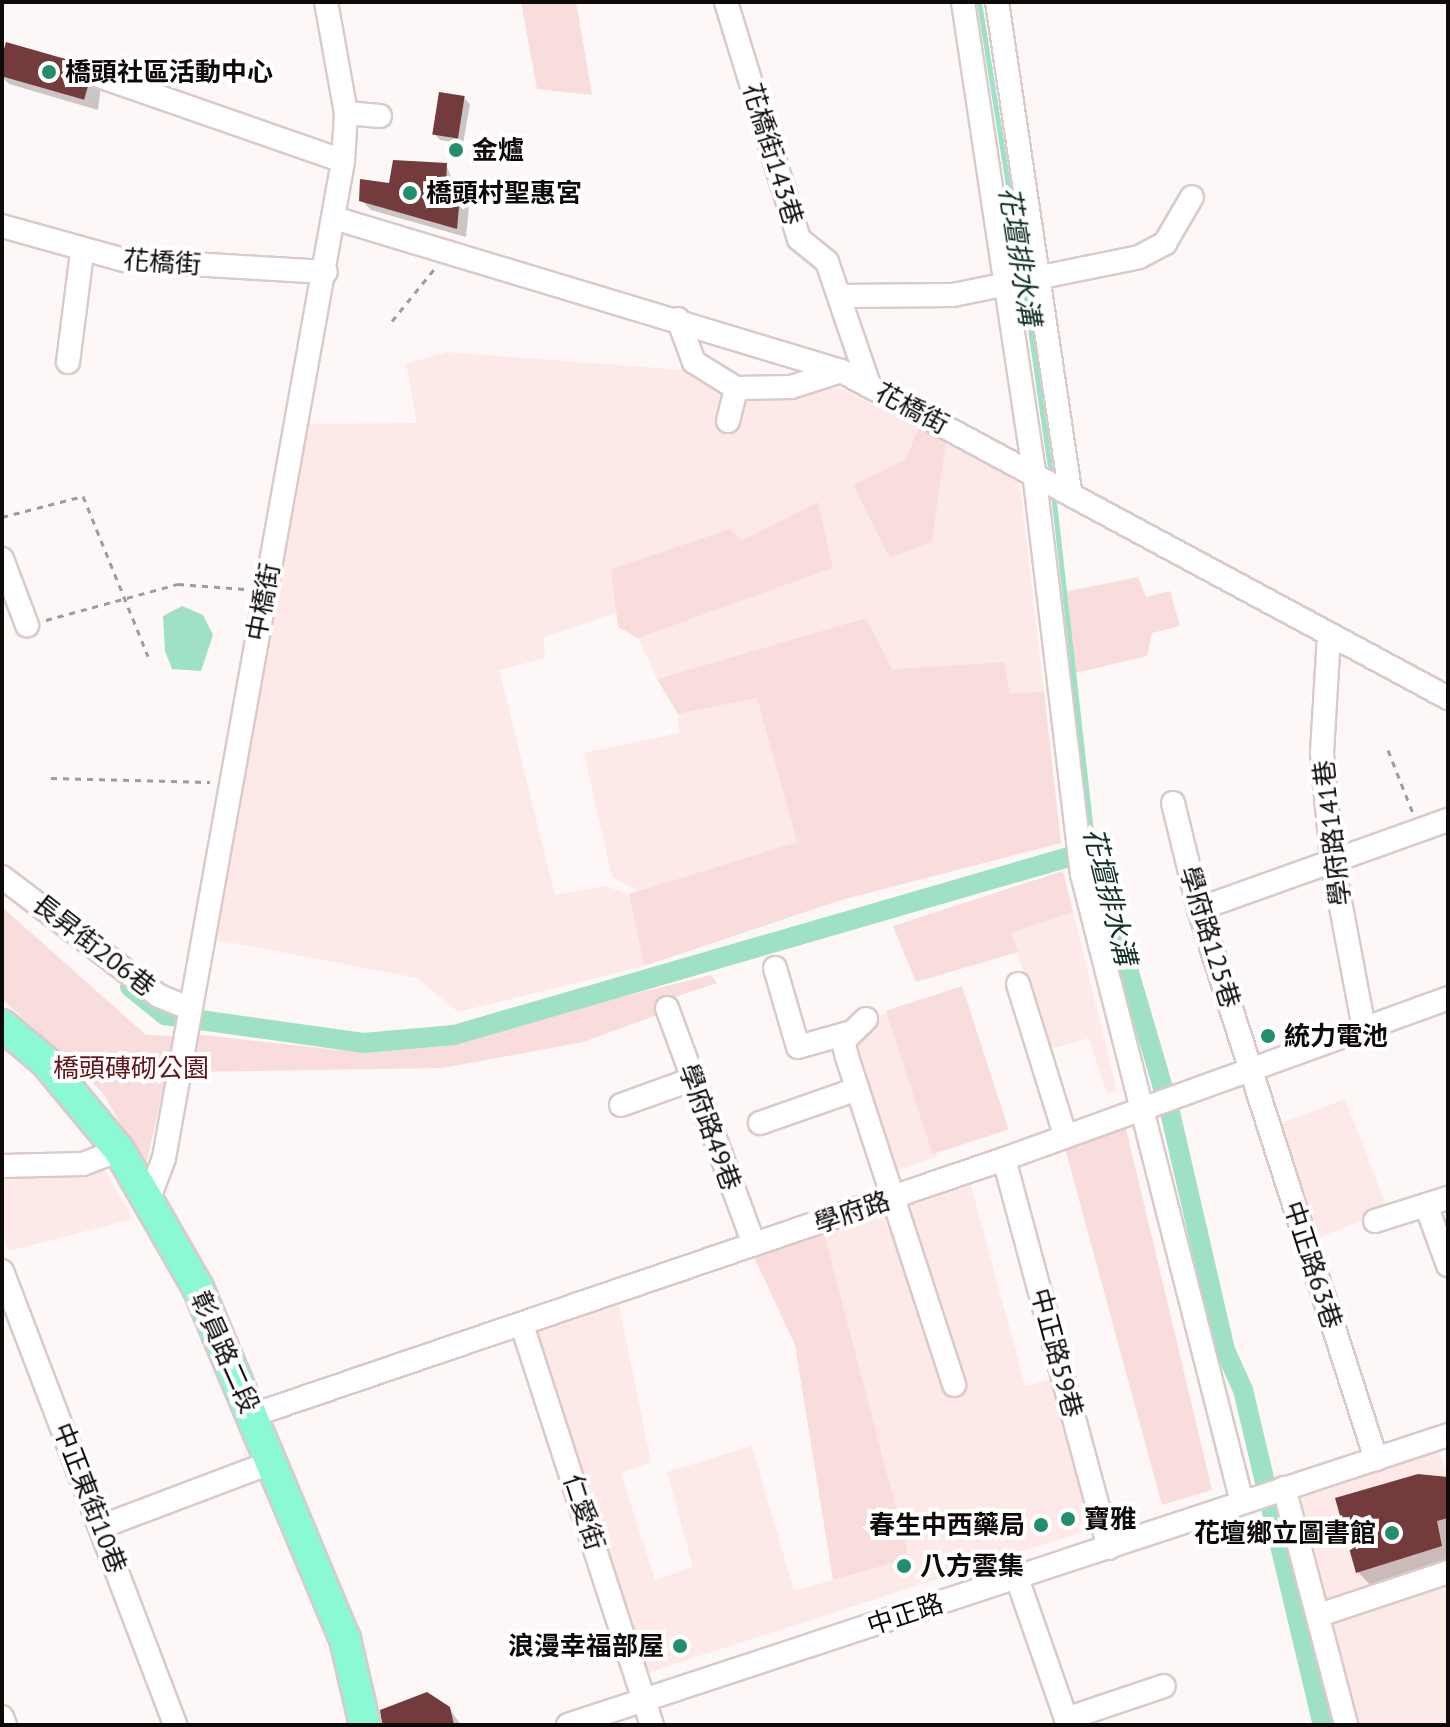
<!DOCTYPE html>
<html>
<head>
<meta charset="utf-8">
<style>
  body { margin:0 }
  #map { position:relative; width:1450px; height:1727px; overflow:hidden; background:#fef7f7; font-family:"PT Sans","Noto Sans TC",sans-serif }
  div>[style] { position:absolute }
  .built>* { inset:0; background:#fee9e9; transform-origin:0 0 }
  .green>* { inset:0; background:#f9dddc; transform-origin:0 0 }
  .water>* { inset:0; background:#9ee1c5 }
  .shadow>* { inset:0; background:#0003 }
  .stream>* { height:5px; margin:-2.5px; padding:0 2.5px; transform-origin:2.5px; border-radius:2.5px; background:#9ee1c5 }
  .canal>* { height:20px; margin:-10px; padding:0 10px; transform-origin:10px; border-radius:10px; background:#9ee1c5 }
  .building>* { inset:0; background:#733b3c; transform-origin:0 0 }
  .path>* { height:3px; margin-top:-1.5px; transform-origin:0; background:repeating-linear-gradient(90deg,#a19a9a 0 6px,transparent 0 12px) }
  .roads { filter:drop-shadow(2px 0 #dacaca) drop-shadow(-2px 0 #dacaca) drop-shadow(0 2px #dacaca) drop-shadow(0 -2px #dacaca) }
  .minor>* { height:22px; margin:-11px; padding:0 11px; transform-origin:11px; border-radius:11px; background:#fff }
  .major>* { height:30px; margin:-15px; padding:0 15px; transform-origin:15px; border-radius:15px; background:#8bf8d6 }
  .dots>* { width:22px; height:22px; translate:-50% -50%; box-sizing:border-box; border:4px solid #fff; border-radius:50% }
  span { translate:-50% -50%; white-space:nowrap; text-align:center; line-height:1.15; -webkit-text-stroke:8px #fff; paint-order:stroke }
  .poi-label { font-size:26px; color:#0f0a0a; font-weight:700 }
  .left { translate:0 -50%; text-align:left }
  .right { translate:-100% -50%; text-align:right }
  .street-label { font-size:26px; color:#0f0a0a }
  .park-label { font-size:26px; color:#63161e }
  .water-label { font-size:28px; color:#113126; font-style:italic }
  .frame { position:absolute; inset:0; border:4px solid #0f0a0a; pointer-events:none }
</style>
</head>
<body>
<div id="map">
  <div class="built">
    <i style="clip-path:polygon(446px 352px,685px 370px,738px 396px,841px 388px,918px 428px,906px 459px,932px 541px,946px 442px,1012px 477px,1020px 486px,1044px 692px,1009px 693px,1004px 662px,892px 669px,866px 618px,657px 679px,638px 638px,833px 568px,818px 503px,742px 540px,611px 569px,618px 612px,544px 637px,545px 658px,499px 670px,555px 895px,605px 886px,629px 894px,644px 966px,458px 1012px,417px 978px,207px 938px,301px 424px,417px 423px,406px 364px)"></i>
    <i style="clip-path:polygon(757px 698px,797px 842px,639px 891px,612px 877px,584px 753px,679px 733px,678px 714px)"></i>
    <i style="clip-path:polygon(1073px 912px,1117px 1090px,1107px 1094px,1089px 1038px,1048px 1050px,1011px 933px)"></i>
    <i style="left:887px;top:1013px;width:152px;height:46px;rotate:71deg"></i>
    <i style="left:1345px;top:1099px;width:120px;height:77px;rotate:69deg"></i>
    <i style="clip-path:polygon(102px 1166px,133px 1219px,9px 1251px,2px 1235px,2px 1179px)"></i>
    <i style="clip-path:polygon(969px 1178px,1025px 1386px,1073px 1374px,1113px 1522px,650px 1672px,630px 1655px,529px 1341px,535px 1327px,617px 1295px,651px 1462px,621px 1473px,655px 1580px,693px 1567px,667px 1472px,752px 1446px,794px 1591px,908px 1558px,824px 1233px)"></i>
    <i style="clip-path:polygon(1438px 1450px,1448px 1475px,1448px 1725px,1354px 1725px,1295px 1496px)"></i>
  </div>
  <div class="green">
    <i style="clip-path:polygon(521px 2px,576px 2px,592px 95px,537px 89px)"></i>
    <i style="clip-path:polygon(918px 428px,946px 442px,932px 542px,890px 558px,853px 485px,906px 459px)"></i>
    <i style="clip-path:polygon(818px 502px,833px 568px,638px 638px,618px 627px,611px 569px,730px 529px,742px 540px)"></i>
    <i style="clip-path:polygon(1138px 577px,1146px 597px,1170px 591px,1180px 626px,1152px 633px,1147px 656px,1071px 674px,1064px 592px)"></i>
    <i style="clip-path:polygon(866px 618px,892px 669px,1004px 662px,1010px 693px,1044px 692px,1061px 843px,841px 900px,644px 966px,629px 894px,797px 842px,757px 698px,678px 714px,657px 679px)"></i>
    <i style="clip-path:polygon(1063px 871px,1073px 912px,1011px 933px,1018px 952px,916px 982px,893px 926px)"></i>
    <i style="clip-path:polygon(2px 907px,146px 1035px,175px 1036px,145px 1170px,104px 1094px,2px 999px)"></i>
    <i style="clip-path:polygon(711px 975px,717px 983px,666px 1000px,668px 1011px,583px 1042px,443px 1068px,187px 1072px,194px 1034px,338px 1050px,415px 1047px)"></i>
    <i style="left:962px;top:986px;width:151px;height:80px;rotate:72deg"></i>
    <i style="clip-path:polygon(1124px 1120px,1212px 1490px,1162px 1505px,1065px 1148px)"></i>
    <i style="clip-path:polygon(824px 1233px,909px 1558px,833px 1580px,795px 1345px,753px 1255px)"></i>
  </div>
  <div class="water">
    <i style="clip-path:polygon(182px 606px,203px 615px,213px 635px,201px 671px,172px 669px,165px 651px,163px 616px)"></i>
  </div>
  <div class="shadow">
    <i style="clip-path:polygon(8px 44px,92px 68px,102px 78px,98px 110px,9px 84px,2px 77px)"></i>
    <i style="clip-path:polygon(464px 98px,470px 104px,463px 144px,440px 140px,434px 133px)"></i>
    <i style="clip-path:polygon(446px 165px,455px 186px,470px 196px,466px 237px,371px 210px,361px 200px)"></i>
    <i style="clip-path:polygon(1448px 1482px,1448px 1561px,1371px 1586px,1358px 1572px,1337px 1500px)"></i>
    <i style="clip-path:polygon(449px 1708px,461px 1725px,380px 1725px,382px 1712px)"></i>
  </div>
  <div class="stream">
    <i style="left:979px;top:2px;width:275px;rotate:81deg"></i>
    <i style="left:1024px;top:287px;width:190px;rotate:81.8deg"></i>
    <i style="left:1053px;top:493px;width:359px;rotate:83.6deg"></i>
  </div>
  <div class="canal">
    <i style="left:130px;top:987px;width:45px;rotate:38.7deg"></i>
    <i style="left:165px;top:1015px;width:200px;rotate:8deg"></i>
    <i style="left:363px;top:1043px;width:91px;rotate:-5deg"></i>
    <i style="left:454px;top:1035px;width:665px;rotate:-16.15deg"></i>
    <i style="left:1093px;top:850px;width:273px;rotate:73.6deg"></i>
    <i style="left:1170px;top:1112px;width:244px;rotate:77deg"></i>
    <i style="left:1225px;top:1350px;width:44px;rotate:65.8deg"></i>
    <i style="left:1243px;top:1390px;width:344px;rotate:76.6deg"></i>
  </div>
  <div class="building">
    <i style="left:6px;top:42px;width:91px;height:34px;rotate:16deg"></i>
    <i style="left:439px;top:92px;width:26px;height:43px;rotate:9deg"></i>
    <i style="clip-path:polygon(393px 160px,447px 163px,446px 184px,461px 184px,457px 229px,359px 201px,360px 179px,389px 183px)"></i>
    <i style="clip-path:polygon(1418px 1474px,1448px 1477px,1448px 1518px,1437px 1521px,1442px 1546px,1356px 1573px,1335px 1498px)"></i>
    <i style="clip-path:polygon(427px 1692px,450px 1707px,454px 1725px,382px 1725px,380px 1710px)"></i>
  </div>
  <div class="path">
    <i style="left:392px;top:321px;width:68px;rotate:-50.9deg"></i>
    <i style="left:2px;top:517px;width:84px;rotate:-14.5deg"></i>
    <i style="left:83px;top:496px;width:173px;rotate:67.9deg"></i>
    <i style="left:46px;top:620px;width:137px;rotate:-15.3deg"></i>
    <i style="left:178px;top:584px;width:67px;rotate:4.3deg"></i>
    <i style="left:1388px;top:750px;width:68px;rotate:68.4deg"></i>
    <i style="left:51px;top:778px;width:159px;rotate:1.4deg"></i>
  </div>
  <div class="roads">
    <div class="minor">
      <i style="left:726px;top:2px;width:248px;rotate:72.9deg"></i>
      <i style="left:799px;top:239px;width:36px;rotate:39deg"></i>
      <i style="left:827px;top:262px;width:130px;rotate:71.1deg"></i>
      <i style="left:963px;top:2px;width:475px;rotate:81.4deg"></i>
      <i style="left:1034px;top:472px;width:405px;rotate:83.2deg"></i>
      <i style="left:1082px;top:874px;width:648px;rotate:75.71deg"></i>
      <i style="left:997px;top:2px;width:492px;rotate:81.5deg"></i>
      <i style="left:102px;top:77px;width:255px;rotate:19.2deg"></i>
      <i style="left:346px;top:113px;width:34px;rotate:5deg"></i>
      <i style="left:334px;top:218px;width:530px;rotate:16.79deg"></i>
      <i style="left:841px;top:371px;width:689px;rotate:28.31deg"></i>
      <i style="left:2px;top:226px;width:127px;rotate:15.6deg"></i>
      <i style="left:124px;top:260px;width:202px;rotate:3.4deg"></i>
      <i style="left:841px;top:296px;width:112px;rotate:-0.5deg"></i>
      <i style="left:953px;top:295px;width:190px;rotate:-11.5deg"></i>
      <i style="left:1139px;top:257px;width:30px;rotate:-28deg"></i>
      <i style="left:1165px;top:243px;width:53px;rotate:-59.6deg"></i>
      <i style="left:678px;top:319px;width:46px;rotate:69.6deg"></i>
      <i style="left:694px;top:362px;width:49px;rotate:31.8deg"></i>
      <i style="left:736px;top:388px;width:55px;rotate:-1deg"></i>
      <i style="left:791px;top:387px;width:52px;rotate:-17.7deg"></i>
      <i style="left:68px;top:362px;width:110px;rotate:-82.7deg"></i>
      <i style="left:728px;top:421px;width:34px;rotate:-76deg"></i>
      <i style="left:2px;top:559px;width:71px;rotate:69.3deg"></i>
      <i style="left:1329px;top:635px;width:119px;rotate:93.4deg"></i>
      <i style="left:1322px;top:754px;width:105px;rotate:84.6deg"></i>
      <i style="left:1332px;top:859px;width:173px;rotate:79.3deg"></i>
      <i style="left:1173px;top:803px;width:109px;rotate:76.2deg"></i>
      <i style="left:1199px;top:909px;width:578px;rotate:72.16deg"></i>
      <i style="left:2px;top:877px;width:197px;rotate:37.2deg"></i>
      <i style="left:159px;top:996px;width:31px;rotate:22deg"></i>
      <i style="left:1199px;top:909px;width:264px;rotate:-19.7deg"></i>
      <i style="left:775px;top:968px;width:82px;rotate:73.8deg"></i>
      <i style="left:798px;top:1047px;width:52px;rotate:-15.6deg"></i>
      <i style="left:1018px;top:984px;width:158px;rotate:72.7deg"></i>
      <i style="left:667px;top:1008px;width:252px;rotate:69.8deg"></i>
      <i style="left:866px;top:1019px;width:32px;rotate:136deg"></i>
      <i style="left:843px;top:1041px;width:16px;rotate:76deg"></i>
      <i style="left:847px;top:1057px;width:345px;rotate:71.9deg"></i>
      <i style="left:621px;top:1105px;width:77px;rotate:-19.9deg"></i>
      <i style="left:760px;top:1123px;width:103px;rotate:-19.3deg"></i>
      <i style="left:1004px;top:1159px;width:403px;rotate:74.9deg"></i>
      <i style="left:2px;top:1166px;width:81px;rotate:-1.4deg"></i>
      <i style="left:83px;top:1164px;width:39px;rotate:-21deg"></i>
      <i style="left:148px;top:1201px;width:46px;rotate:-69.6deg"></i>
      <i style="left:164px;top:1158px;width:1013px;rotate:-79.82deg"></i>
      <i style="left:343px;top:161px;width:48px;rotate:-86.4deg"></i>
      <i style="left:346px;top:113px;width:113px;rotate:-100.2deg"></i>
      <i style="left:1426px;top:1205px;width:64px;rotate:69.9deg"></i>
      <i style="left:1375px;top:1221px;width:77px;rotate:-17.5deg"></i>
      <i style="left:2px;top:1271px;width:486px;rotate:69.1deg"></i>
      <i style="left:522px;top:1325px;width:421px;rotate:72deg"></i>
      <i style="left:253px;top:1415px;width:793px;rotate:-18.82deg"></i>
      <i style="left:1004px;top:1159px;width:472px;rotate:-19.9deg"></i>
      <i style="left:1284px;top:1488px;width:245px;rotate:75.3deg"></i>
      <i style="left:103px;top:1526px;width:181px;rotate:-20.7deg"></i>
      <i style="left:1017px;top:1578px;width:149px;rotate:70.8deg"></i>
      <i style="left:1066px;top:1719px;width:103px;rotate:-18.6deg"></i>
      <i style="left:1319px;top:1615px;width:136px;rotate:-18.4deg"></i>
      <i style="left:2px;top:1717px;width:9px;rotate:69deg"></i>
      <i style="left:568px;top:1725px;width:927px;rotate:-18.24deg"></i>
    </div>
    <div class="major">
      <i style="left:2px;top:1025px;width:56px;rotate:39.9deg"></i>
      <i style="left:45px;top:1061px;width:116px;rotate:50.3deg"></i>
      <i style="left:119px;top:1150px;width:159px;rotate:60.2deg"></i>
      <i style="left:198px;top:1288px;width:381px;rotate:67.3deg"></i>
      <i style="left:345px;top:1639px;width:88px;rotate:76.9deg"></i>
    </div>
  </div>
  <div class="dots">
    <i style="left:49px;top:72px;background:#238e6d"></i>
    <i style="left:456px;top:150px;background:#238e6d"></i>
    <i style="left:410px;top:193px;background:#238e6d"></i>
    <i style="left:1268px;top:1036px;background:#238e6d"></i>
    <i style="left:1068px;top:1519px;background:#238e6d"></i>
    <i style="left:1041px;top:1525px;background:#238e6d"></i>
    <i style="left:1392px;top:1533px;background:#238e6d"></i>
    <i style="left:904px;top:1566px;background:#238e6d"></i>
    <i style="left:680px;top:1646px;background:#238e6d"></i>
  </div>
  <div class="poi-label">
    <span class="left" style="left:65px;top:72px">橋頭社區活動中心</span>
    <span class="left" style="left:472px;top:150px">金爐</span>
    <span class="left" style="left:426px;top:193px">橋頭村聖惠宮</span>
    <span class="left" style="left:1284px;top:1036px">統力電池</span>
    <span class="left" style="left:1084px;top:1519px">寶雅</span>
    <span class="right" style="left:1025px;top:1525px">春生中西藥局</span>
    <span class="right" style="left:1376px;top:1533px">花壇鄉立圖書館</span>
    <span class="left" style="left:920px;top:1566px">八方雲集</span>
    <span class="right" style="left:664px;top:1646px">浪漫幸福部屋</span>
  </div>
  <div class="street-label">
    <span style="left:773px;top:154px;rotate:73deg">花橋街143巷</span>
    <span style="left:162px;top:262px;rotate:4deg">花橋街</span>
    <span style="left:912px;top:408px;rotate:28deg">花橋街</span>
    <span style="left:263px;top:602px;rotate:-79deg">中橋街</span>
    <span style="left:1332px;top:833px;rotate:-97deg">學府路141巷</span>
    <span style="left:1210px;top:937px;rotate:73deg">學府路125巷</span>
    <span style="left:94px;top:945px;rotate:38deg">長昇街206巷</span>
    <span style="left:710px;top:1127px;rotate:70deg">學府路49巷</span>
    <span style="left:852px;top:1212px;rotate:-19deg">學府路</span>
    <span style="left:1313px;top:1265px;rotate:72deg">中正路63巷</span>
    <span style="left:225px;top:1352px;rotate:66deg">彰員路二段</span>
    <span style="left:1057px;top:1353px;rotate:75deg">中正路59巷</span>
    <span style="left:90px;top:1498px;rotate:69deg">中正東街10巷</span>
    <span style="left:584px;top:1512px;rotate:72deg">仁愛街</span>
    <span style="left:905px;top:1614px;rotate:-18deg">中正路</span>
  </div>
  <div class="park-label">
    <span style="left:131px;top:1068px">橋頭磚砌公園</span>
  </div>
  <div class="water-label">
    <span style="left:1020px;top:256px;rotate:81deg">花壇排水溝</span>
    <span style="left:1110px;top:896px;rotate:76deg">花壇排水溝</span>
  </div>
  <div class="frame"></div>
</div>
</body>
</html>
